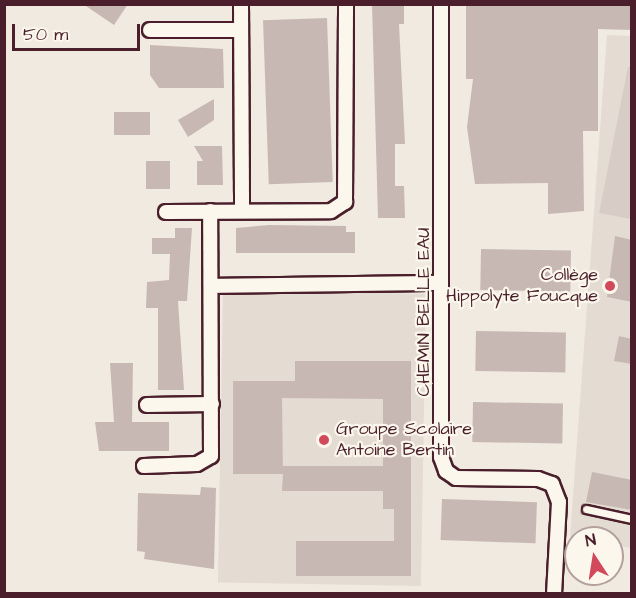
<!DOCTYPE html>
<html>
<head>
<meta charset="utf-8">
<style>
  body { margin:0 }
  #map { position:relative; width:636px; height:598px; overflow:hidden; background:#f0eae0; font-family:"Architects Daughter",sans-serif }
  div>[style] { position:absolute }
  .built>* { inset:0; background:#e4dbd2; transform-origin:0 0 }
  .green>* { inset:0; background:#d8ccc6 }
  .building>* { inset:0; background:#c8b8b3; transform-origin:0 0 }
  .roads { filter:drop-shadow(2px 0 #4a1f2b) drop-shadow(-2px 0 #4a1f2b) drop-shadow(0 2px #4a1f2b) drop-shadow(0 -2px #4a1f2b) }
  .lane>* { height:7px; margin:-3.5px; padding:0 3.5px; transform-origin:3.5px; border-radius:3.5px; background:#fbf7ec }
  .street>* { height:14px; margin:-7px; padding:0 7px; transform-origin:7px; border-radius:7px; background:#fbf7ec }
  .dots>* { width:16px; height:16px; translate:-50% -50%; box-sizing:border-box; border:3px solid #fbf7ec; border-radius:50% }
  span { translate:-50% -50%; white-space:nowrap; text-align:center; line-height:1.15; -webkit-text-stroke:4.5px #fbf7ec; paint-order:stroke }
  .poi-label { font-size:18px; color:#4a1f2b }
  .right { translate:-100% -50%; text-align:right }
  .left { translate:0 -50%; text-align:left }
  .street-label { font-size:18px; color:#4a1f2b }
  .frame { position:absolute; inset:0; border:6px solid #4a1f2b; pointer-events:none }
  .north { position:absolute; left:564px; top:526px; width:60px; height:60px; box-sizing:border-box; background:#fbf7ec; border:2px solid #b4a19f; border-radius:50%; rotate:348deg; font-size:16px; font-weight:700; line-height:24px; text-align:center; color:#4a1f2b }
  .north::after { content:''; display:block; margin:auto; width:21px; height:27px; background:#d1495b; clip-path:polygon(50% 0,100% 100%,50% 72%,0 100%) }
  .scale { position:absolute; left:12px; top:24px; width:128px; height:27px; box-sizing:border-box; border:3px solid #4a1f2b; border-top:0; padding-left:8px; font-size:18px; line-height:21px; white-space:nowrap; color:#4a1f2b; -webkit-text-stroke:4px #fbf7ec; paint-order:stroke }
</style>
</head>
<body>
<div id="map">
  <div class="built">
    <i style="clip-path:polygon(607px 35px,631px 36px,631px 548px,612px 545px,612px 538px,570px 537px)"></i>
    <i style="left:426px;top:294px;width:292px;height:203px;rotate:91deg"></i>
  </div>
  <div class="green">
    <i style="clip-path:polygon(628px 67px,632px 67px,631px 219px,599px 213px)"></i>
  </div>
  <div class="building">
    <i style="clip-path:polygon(83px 4px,128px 4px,114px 25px)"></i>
    <i style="clip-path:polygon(372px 4px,404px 4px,404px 24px,399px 24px,405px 144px,395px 144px,395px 186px,404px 186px,405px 218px,378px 218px)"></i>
    <i style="clip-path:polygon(466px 4px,632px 4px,632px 30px,598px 29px,598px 131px,583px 131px,584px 211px,548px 214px,548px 183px,475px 184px,467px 127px,473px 79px,466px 79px)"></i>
    <i style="left:327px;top:18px;width:164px;height:64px;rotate:88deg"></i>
    <i style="clip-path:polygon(150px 45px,223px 49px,224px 88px,159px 88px,150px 75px)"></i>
    <i style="clip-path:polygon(214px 99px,214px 120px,188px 137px,178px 120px)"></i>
    <i style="left:150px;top:112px;width:23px;height:36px;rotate:90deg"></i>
    <i style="clip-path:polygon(194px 146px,222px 146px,223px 185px,197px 185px,197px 161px,203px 161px)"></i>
    <i style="left:146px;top:161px;width:24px;height:28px"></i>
    <i style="clip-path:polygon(269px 225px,346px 226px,346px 232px,355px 232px,355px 253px,236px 253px,236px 228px)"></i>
    <i style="clip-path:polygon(175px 228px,192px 228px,187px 301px,178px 301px,184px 390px,158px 390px,158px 308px,146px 308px,147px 282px,169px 280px,170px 254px,152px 254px,152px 238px,175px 238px)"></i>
    <i style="clip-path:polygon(615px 236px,632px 240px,632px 302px,607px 297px)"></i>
    <i style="left:481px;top:249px;width:90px;height:41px;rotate:1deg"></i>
    <i style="left:476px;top:331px;width:90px;height:40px;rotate:1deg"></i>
    <i style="clip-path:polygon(619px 336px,632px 339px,632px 364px,614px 361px)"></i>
    <i style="clip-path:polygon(evenodd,295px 361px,411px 361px,411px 576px,296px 576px,296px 541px,394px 541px,394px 509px,383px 509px,383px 491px,282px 491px,283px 474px,233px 474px,233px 381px,295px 381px,295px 361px,282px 398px,383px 399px,383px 466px,283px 466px,283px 473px,282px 398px)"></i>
    <i style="clip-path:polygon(110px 363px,133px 363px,132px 422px,169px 422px,169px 451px,99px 451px,95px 422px,114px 422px)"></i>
    <i style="left:473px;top:402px;width:90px;height:40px;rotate:1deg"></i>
    <i style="clip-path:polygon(592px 472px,632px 480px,632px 510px,586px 502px)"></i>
    <i style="clip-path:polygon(201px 487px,216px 488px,214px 569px,144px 559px,145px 552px,137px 551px,138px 493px,200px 495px)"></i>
    <i style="left:442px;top:499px;width:95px;height:41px;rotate:2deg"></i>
  </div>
  <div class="roads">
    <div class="lane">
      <i style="left:586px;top:509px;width:47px;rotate:12.3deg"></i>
    </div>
    <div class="street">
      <i style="left:241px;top:4px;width:207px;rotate:89.7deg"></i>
      <i style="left:441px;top:4px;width:453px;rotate:90deg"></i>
      <i style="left:441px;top:457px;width:15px;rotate:70deg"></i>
      <i style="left:446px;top:471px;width:12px;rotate:35deg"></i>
      <i style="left:456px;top:478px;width:82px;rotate:0.7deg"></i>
      <i style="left:538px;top:479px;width:15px;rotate:20deg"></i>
      <i style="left:552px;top:484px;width:19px;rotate:69deg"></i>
      <i style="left:559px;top:502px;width:92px;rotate:93.1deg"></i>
      <i style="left:150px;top:30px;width:90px"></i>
      <i style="left:166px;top:212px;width:165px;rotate:-0.3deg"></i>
      <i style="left:331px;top:211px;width:17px;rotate:-33deg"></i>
      <i style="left:345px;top:202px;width:198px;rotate:-89.7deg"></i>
      <i style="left:212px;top:286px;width:229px;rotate:-0.8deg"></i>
      <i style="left:147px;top:405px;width:65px;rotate:-0.9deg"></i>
      <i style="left:144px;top:466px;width:53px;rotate:-2.2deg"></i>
      <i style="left:197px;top:464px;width:16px;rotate:-30deg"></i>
      <i style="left:211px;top:456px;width:245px;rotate:-90.2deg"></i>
    </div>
  </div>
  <div class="dots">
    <i style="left:610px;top:286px;background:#d1495b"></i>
    <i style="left:324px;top:440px;background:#d1495b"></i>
  </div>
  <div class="poi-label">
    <span class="right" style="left:598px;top:286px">Collège<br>Hippolyte Foucque</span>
    <span class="left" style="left:336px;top:440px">Groupe Scolaire<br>Antoine Bertin</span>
  </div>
  <div class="street-label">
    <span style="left:424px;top:312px;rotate:-90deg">CHEMIN BELLE EAU</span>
  </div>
  <div class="frame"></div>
  <div class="north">N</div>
  <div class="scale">50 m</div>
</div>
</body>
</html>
